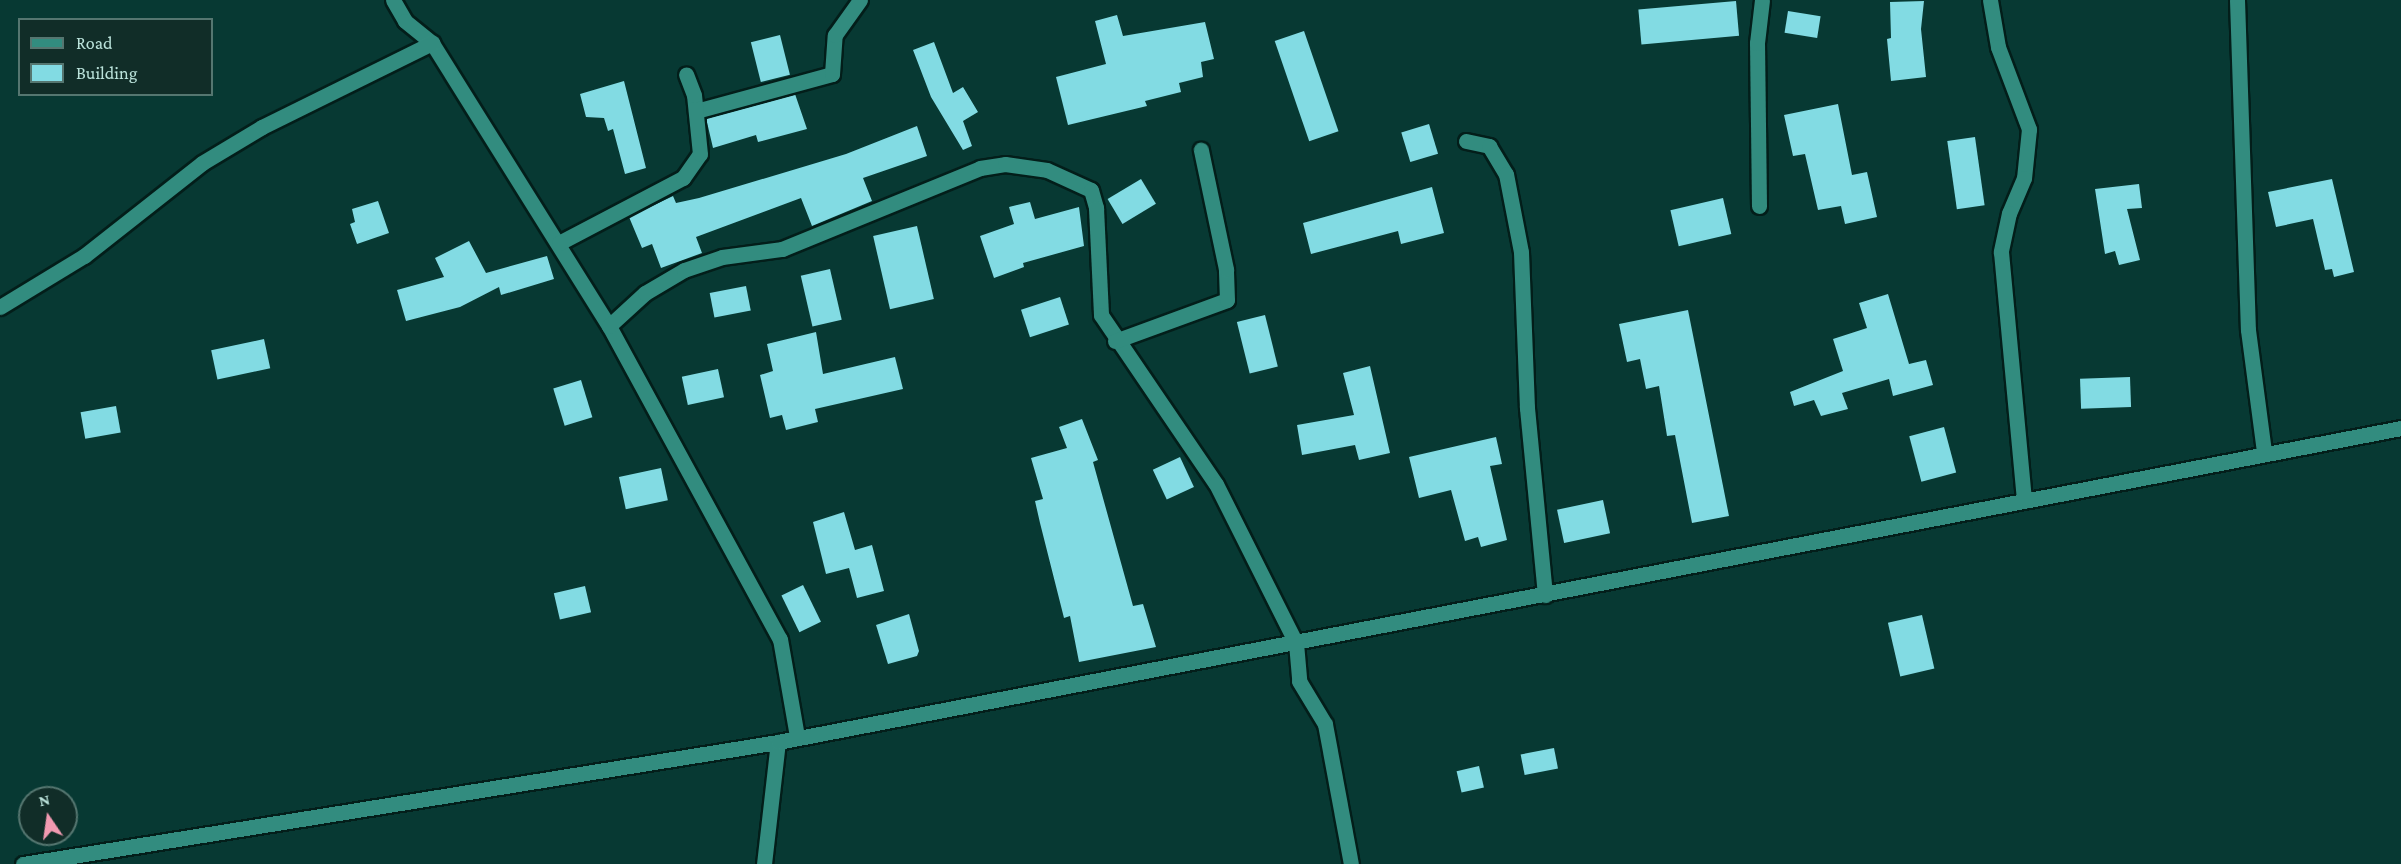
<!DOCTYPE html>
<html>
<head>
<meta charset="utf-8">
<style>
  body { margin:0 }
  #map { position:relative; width:2401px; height:864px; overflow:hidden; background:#073933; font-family:"Crimson Pro",serif }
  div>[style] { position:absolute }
  .building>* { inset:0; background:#82dbe3; transform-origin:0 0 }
  .roads { filter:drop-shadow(2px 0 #031e1a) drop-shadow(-2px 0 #031e1a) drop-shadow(0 2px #031e1a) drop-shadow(0 -2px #031e1a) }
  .minor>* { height:15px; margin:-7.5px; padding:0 7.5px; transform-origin:7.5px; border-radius:7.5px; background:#328c7f }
  .tertiary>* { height:15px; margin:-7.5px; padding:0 7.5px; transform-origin:7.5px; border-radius:7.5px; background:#328c7f }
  span { translate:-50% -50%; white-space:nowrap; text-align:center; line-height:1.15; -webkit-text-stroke:6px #112d28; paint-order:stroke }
  .legend { position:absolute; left:18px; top:18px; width:195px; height:78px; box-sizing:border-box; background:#112d28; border:2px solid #557670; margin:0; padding:8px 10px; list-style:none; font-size:18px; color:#bbe3db }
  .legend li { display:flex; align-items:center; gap:12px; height:30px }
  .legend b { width:30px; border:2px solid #557670 }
  .north { position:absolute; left:18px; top:786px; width:60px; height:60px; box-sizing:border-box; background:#112d28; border:2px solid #557670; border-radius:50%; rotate:347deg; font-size:16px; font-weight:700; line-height:24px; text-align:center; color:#bbe3db }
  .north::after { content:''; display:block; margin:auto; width:21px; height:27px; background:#f19ab1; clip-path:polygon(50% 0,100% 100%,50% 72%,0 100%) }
</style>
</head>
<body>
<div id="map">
  <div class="building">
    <i style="left:1736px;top:1px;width:35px;height:98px;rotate:85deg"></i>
    <i style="clip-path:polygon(1924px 1px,1921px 29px,1926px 77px,1891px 81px,1887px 39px,1891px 38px,1890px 2px)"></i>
    <i style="left:1788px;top:11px;width:33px;height:22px;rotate:9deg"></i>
    <i style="clip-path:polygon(1117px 15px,1123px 36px,1205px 22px,1214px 59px,1201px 62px,1203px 77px,1179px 83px,1181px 92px,1145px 101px,1147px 106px,1068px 125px,1056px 77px,1106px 64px,1095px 21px)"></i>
    <i style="left:1304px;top:31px;width:106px;height:31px;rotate:71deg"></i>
    <i style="left:780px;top:35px;width:41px;height:30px;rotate:76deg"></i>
    <i style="clip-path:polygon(934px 42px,953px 93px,963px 87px,978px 112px,963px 121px,972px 146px,963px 150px,931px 97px,913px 50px)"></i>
    <i style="clip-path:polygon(624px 81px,646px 168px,625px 174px,613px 129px,608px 131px,604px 118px,586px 117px,580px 94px)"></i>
    <i style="clip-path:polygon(795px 94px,807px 129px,758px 142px,756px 135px,713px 148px,706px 118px)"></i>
    <i style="clip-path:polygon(1838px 104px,1852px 175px,1867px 172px,1877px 217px,1845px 224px,1841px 206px,1818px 210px,1805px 154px,1793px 156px,1784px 115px)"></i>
    <i style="left:1429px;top:124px;width:31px;height:29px;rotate:73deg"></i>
    <i style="clip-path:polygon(917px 126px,927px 156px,863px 178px,872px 201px,812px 226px,801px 198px,696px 237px,702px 253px,661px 268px,652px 244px,642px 248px,629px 217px,673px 196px,676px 203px,699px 198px,846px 154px)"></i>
    <i style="left:1975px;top:137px;width:69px;height:28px;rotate:82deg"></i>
    <i style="left:1141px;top:179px;width:29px;height:39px;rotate:59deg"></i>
    <i style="clip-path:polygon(2332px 179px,2354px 272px,2334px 277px,2332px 269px,2325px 270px,2313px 219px,2276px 227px,2268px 192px)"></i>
    <i style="clip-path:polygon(2139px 184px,2142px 208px,2127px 209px,2140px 260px,2119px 265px,2115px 251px,2105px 254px,2095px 189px)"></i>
    <i style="clip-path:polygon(1432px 187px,1444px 233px,1401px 244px,1398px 231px,1311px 254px,1303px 223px)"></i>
    <i style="left:1723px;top:198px;width:37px;height:54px;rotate:77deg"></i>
    <i style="clip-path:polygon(378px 201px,389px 233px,357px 244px,350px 224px,355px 222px,352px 209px)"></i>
    <i style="clip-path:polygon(1030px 202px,1035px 219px,1079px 207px,1084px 246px,1023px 263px,1024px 267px,994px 278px,980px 236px,1014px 224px,1009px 207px)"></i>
    <i style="left:917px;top:226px;width:75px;height:45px;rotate:77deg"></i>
    <i style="clip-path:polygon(469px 241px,486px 273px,547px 256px,554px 279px,501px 295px,499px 287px,460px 307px,406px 321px,397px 290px,444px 277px,435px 258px)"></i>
    <i style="left:830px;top:269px;width:52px;height:30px;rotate:77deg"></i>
    <i style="left:746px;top:286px;width:25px;height:37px;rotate:79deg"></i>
    <i style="clip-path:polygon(1888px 294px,1909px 364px,1926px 360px,1933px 385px,1893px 396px,1889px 379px,1842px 393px,1848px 409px,1821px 416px,1814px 400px,1794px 406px,1790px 392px,1843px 371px,1833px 339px,1867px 328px,1859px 303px)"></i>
    <i style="left:1060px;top:297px;width:29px;height:41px;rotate:72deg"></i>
    <i style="clip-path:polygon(1688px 310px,1729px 516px,1692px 523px,1675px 435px,1667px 436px,1659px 386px,1646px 389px,1640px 359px,1627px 362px,1619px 324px)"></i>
    <i style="left:1265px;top:315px;width:53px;height:29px;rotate:76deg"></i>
    <i style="clip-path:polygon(816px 332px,823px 374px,895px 357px,903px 389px,815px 409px,818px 422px,786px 430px,782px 415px,770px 418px,760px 375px,773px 371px,767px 344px)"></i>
    <i style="left:264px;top:339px;width:30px;height:54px;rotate:78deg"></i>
    <i style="clip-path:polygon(1370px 366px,1390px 453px,1359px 460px,1355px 445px,1302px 455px,1297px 425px,1354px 415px,1343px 373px)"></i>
    <i style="left:718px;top:369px;width:29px;height:37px;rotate:78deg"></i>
    <i style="left:2130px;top:377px;width:30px;height:50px;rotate:88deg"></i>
    <i style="left:581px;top:380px;width:39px;height:29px;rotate:73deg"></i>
    <i style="left:116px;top:406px;width:27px;height:36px;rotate:80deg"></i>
    <i style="clip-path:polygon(1082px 419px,1098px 460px,1093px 462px,1133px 606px,1143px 604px,1156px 647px,1079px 662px,1070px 616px,1064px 618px,1040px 523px,1035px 501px,1043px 499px,1031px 458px,1067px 448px,1059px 427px)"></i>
    <i style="left:1944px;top:427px;width:47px;height:36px;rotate:75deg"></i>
    <i style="clip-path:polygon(1496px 437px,1502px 464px,1490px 466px,1507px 540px,1481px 547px,1478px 537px,1465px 541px,1451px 490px,1419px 498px,1409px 457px)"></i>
    <i style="left:1180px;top:457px;width:33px;height:30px;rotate:65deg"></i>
    <i style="left:661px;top:468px;width:33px;height:43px;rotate:78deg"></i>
    <i style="left:1603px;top:500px;width:34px;height:47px;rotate:78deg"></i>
    <i style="clip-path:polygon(844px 512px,855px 550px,872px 545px,884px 591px,857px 598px,849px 568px,826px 574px,813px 522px)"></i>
    <i style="left:803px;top:585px;width:41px;height:24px;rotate:64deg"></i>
    <i style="left:585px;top:586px;width:27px;height:32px;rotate:77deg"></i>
    <i style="clip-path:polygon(909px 614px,919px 651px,917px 656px,888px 664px,876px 625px)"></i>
    <i style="left:1922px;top:615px;width:55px;height:35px;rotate:77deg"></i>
    <i style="left:1554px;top:748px;width:21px;height:34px;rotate:79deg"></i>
    <i style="left:1479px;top:766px;width:22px;height:23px;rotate:77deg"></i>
  </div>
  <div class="roads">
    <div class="minor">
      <i style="left:393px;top:0;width:24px;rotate:60deg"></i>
      <i style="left:405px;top:21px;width:35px;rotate:39deg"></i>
      <i style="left:432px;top:43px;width:334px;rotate:58deg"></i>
      <i style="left:609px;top:326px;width:357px;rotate:61.4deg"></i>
      <i style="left:780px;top:639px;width:98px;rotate:80.1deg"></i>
      <i style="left:1990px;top:0;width:48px;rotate:80.3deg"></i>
      <i style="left:1998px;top:47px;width:88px;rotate:69.3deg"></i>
      <i style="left:2029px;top:129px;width:49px;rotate:95.8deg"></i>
      <i style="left:2024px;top:178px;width:38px;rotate:113deg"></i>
      <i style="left:2009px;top:213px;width:40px;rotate:102deg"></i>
      <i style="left:2001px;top:252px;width:250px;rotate:84.7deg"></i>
      <i style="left:2237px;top:0;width:330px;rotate:88.1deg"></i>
      <i style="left:2248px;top:330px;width:123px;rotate:82.5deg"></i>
      <i style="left:696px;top:111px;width:141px;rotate:-15.2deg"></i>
      <i style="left:832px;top:74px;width:39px;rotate:-86deg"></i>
      <i style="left:835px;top:35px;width:43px;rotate:-54.5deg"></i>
      <i style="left:1466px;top:141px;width:24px;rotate:12deg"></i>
      <i style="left:1489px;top:146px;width:33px;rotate:59deg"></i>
      <i style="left:1506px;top:174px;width:79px;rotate:79.1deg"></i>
      <i style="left:1521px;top:252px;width:156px;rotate:87.8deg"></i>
      <i style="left:1527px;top:408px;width:188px;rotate:84.5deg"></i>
      <i style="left:1759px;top:206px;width:163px;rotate:-90.7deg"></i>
      <i style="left:1757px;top:43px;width:43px;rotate:-83.4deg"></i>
      <i style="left:559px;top:243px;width:140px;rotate:-27.7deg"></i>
      <i style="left:683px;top:178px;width:29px;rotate:-55deg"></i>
      <i style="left:700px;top:154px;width:59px;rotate:-95.8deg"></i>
      <i style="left:694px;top:95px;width:22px;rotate:-111deg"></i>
      <i style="left:0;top:307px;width:98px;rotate:-31.3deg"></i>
      <i style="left:84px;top:256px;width:150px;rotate:-38.2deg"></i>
      <i style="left:202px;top:163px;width:70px;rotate:-31deg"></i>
      <i style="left:262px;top:127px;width:190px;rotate:-26.3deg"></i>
      <i style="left:609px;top:326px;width:49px;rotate:-42.5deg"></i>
      <i style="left:645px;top:293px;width:45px;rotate:-30.5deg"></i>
      <i style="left:684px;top:270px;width:40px;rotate:-18.9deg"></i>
      <i style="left:722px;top:257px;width:61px;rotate:-7.6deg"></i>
      <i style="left:782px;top:249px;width:214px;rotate:-22.2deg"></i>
      <i style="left:980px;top:168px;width:25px;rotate:-9deg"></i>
      <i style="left:1005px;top:164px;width:42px;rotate:8.1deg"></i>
      <i style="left:1047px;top:170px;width:48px;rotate:24.4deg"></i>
      <i style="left:1091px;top:190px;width:19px;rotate:74deg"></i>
      <i style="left:1096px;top:208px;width:107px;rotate:87.3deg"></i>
      <i style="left:1101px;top:315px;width:204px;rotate:55.8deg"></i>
      <i style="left:1216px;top:484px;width:178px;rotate:63.3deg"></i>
      <i style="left:1296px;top:643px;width:38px;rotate:85deg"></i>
      <i style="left:1299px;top:681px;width:50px;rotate:58.8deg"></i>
      <i style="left:1325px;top:724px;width:142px;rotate:79.5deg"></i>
      <i style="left:1115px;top:341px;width:119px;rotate:-20.1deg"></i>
      <i style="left:1227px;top:300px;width:31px;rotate:-92deg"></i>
      <i style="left:1226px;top:269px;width:122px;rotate:-101.9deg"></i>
      <i style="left:764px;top:864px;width:123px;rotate:-83.5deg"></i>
    </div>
    <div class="tertiary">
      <i style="left:23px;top:864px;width:765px;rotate:-9.18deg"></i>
      <i style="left:778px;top:742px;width:1653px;rotate:-10.95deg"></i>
    </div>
  </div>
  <ul class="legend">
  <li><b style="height:8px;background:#328c7f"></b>Road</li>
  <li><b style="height:16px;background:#82dbe3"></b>Building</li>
  </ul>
  <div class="north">N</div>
</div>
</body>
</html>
